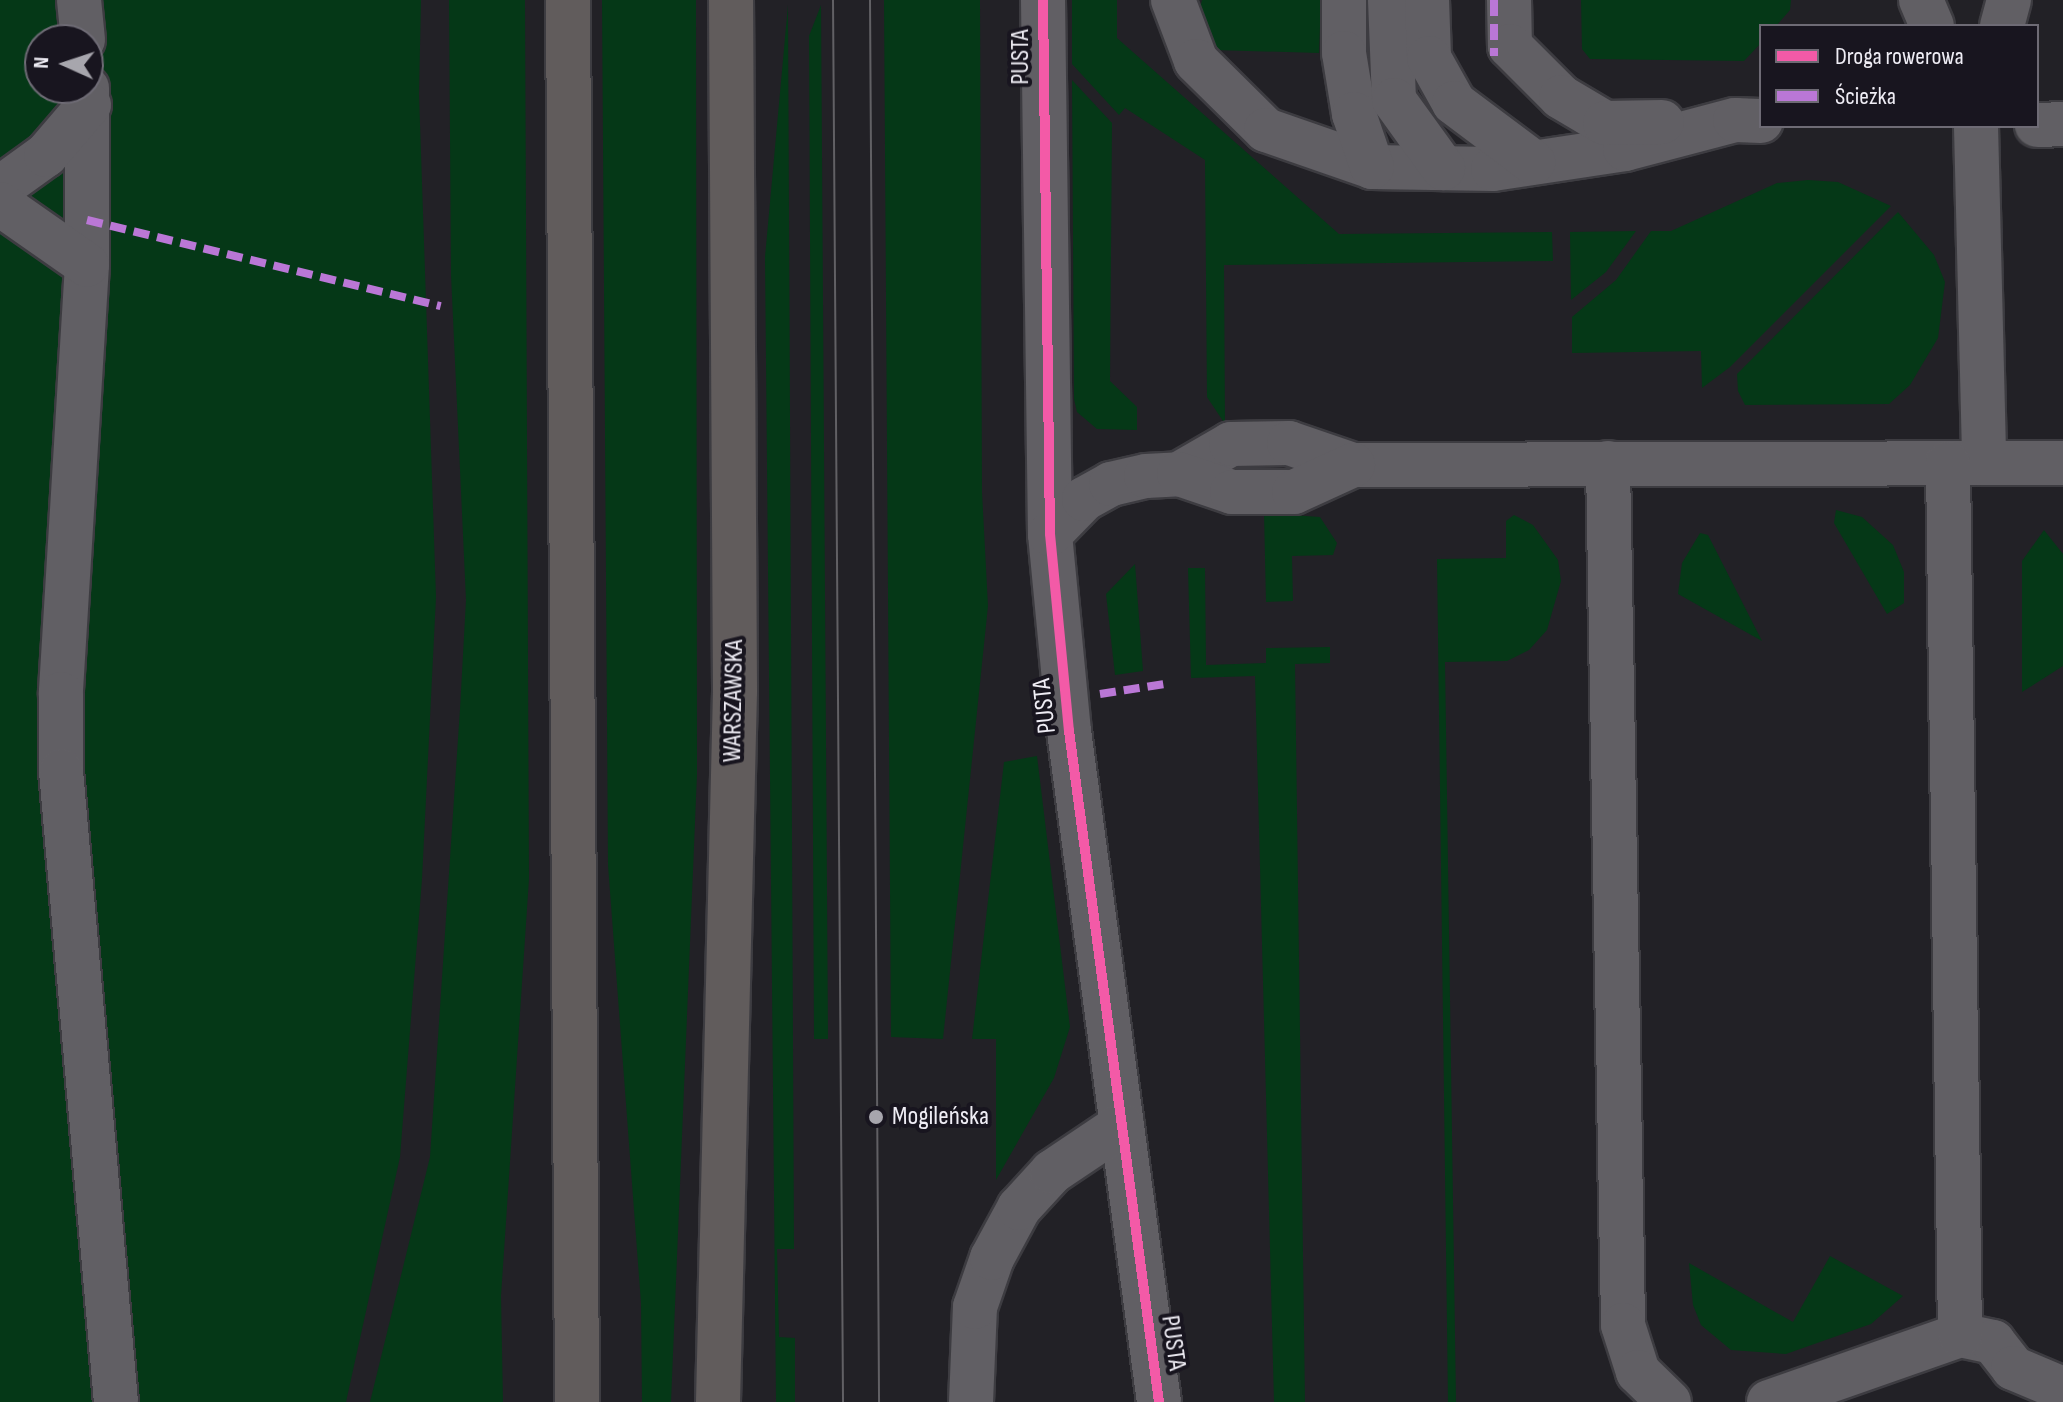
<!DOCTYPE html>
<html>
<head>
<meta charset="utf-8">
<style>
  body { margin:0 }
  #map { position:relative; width:2063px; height:1402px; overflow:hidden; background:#222126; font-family:"Sofia Sans Condensed",sans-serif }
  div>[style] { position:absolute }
  .green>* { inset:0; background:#053817 }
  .roads { filter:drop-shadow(2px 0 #3d3c41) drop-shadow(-2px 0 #3d3c41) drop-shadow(0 2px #3d3c41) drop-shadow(0 -2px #3d3c41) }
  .minor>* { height:44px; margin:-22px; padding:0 22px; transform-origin:22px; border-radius:22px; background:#615f64 }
  .major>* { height:44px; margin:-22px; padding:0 22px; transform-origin:22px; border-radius:22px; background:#615c5c }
  .tram>* { height:2px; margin:-1px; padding:0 1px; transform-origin:1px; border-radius:1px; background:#616064 }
  .quiet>* { height:8px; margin-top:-4px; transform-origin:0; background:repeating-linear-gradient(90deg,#ba77d6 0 16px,transparent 0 24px) }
  .cycleway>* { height:10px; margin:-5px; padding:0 5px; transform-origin:5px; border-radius:5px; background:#f35aa7 }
  .dots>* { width:22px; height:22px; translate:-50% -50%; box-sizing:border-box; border:4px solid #18151f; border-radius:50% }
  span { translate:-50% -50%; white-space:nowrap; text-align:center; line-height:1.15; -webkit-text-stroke:8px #18151f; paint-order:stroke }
  .street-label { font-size:26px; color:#efedf5 }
  .poi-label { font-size:26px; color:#efedf5 }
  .left { translate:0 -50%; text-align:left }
  .legend { position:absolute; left:1759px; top:24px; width:280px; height:104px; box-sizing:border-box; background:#18151f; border:2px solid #6e6b75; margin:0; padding:10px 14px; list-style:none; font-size:24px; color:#efedf5 }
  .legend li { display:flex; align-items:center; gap:16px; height:40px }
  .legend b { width:40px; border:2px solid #6e6b75 }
  .north { position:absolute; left:24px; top:24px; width:80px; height:80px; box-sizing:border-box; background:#18151f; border:2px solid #6e6b75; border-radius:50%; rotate:273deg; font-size:22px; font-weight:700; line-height:32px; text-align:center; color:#efedf5 }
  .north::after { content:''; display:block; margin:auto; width:28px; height:36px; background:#a7a6ad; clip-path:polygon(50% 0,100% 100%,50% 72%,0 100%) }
</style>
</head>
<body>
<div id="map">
  <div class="green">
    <i style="clip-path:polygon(evenodd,0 0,421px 0,419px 94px,436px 597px,422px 879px,400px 1157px,346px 1402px,0 1402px,0 0,40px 40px,88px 40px,88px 88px,40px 88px,40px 40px)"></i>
    <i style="clip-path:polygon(449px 0,525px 0,529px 879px,501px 1296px,503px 1402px,370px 1402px,430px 1157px,460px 709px,466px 600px,451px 275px)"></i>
    <i style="clip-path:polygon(602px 0,696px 0,697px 774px,671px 1402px,642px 1402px,641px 1303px,608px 865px)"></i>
    <i style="clip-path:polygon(884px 0,980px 0,982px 492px,988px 606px,943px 1039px,891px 1037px)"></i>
    <i style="clip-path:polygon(1072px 0,1117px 0,1117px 38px,1339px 234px,1552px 232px,1553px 261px,1224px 265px,1225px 424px,1207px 397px,1205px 160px,1125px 108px,1119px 115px,1072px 64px)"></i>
    <i style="clip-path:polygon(1202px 0,1321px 0,1319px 53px,1215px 50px,1198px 18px)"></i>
    <i style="clip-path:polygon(1581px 0,1791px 0,1790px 10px,1776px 26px,1761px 26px,1761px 43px,1744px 61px,1590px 59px,1582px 49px)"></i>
    <i style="clip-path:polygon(788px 5px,794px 1249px,777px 1249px,779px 1337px,795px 1338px,795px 1402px,776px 1402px,765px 257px)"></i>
    <i style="clip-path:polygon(821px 5px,828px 1039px,814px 1039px,809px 36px)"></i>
    <i style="clip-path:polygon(1072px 80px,1112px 123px,1110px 381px,1137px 407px,1137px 430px,1097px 429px,1077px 412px,1074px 399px)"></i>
    <i style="clip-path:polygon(1808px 180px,1838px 182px,1891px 206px,1730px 367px,1702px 388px,1701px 351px,1572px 353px,1572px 317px,1616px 280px,1651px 231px,1671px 231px,1777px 183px)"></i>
    <i style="clip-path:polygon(1898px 212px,1934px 255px,1945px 282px,1938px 338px,1910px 385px,1889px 404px,1745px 405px,1738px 391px,1737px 374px)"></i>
    <i style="clip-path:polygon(1636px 231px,1606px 272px,1571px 300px,1570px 232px)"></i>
    <i style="clip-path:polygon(1836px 510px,1862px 517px,1893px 545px,1904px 572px,1904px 603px,1887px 614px,1834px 523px)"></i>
    <i style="clip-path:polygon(1264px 513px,1320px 517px,1337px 543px,1333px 555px,1292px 556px,1293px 601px,1266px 602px)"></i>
    <i style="clip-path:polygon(1514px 515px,1533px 525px,1558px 560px,1561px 581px,1547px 630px,1529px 650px,1507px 661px,1445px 662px,1456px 1402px,1448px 1402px,1437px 559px,1506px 558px,1506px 521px)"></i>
    <i style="clip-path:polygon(2044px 530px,2063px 554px,2063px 666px,2022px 692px,2022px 561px)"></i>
    <i style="clip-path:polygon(1700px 533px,1708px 535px,1762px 641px,1678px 594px,1682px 563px)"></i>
    <i style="clip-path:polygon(1135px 564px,1143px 671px,1115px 675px,1106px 594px)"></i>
    <i style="clip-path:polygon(1188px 568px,1205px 568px,1206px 665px,1266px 663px,1266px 648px,1330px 647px,1330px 663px,1295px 664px,1305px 1402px,1274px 1402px,1255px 676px,1191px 678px)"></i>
    <i style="clip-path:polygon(1037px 756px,1070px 1027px,1054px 1078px,996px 1180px,996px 1039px,972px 1039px,1004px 762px)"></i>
    <i style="clip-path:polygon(1830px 1256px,1903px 1296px,1871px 1324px,1786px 1354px,1731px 1350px,1701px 1325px,1693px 1305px,1689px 1263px,1793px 1322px)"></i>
  </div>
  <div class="roads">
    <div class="minor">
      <i style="left:79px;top:0;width:40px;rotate:84.3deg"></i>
      <i style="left:1043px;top:0;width:534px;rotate:89.25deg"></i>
      <i style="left:1050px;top:534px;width:198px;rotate:84.5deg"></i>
      <i style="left:1069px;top:731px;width:677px;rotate:82.36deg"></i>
      <i style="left:1173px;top:0;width:65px;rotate:69.3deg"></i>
      <i style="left:1196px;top:61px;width:98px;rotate:44.6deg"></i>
      <i style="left:1266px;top:130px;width:112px;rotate:19.2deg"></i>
      <i style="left:1372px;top:167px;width:121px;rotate:0.9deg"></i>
      <i style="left:1493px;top:169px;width:134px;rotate:-8.6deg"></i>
      <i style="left:1625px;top:149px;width:114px;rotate:-14.8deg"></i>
      <i style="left:1735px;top:120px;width:26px;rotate:2deg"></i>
      <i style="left:1344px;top:0;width:53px;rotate:90deg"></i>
      <i style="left:1344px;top:53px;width:62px;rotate:80.7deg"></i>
      <i style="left:1354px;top:114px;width:56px;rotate:71.2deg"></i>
      <i style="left:1390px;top:0;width:100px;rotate:87.7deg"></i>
      <i style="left:1394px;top:100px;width:84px;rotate:54.2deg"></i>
      <i style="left:1427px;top:0;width:58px;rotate:88deg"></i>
      <i style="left:1429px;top:58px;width:51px;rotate:60.9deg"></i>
      <i style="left:1454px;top:103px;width:99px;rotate:36.8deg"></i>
      <i style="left:1509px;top:0;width:46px;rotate:88.8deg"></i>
      <i style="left:1510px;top:46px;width:72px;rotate:45deg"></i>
      <i style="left:1561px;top:97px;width:51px;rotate:30.6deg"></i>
      <i style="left:1605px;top:123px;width:57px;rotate:-1deg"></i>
      <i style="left:1921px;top:0;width:28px;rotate:67deg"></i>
      <i style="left:2002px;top:26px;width:27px;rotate:-75deg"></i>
      <i style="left:87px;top:88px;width:177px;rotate:90deg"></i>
      <i style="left:87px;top:265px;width:430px;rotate:93.5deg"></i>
      <i style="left:61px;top:694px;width:77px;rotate:90deg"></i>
      <i style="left:61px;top:771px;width:633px;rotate:85.02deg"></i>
      <i style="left:2037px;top:125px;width:26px;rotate:-2deg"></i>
      <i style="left:1976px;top:126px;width:337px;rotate:88.6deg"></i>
      <i style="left:0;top:188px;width:57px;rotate:-35.7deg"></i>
      <i style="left:46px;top:155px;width:66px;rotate:-49.3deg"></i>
      <i style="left:0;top:204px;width:106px;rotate:35deg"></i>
      <i style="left:1608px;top:463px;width:862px;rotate:89deg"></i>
      <i style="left:1623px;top:1325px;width:49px;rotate:72.3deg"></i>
      <i style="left:1638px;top:1372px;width:43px;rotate:44.1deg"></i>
      <i style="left:1179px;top:474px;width:60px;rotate:-30deg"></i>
      <i style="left:1231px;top:444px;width:58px;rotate:-1deg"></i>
      <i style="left:1289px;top:443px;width:68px;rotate:19deg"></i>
      <i style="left:1353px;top:465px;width:710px;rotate:-0.16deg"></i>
      <i style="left:1050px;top:534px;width:49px;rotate:-45.8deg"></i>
      <i style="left:1084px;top:499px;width:31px;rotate:-29deg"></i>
      <i style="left:1111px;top:484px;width:36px;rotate:-13deg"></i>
      <i style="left:1146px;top:476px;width:33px;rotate:-3deg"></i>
      <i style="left:1179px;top:474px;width:56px;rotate:18.8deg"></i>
      <i style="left:1232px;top:492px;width:62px"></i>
      <i style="left:1294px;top:492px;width:65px;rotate:-24.6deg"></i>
      <i style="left:1960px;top:1335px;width:34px;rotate:12deg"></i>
      <i style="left:1993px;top:1342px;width:33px;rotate:52deg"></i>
      <i style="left:2013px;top:1368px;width:54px;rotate:22.8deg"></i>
      <i style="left:971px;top:1402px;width:95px;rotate:-87.6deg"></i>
      <i style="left:975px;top:1307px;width:52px;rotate:-70.9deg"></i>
      <i style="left:992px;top:1258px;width:57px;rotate:-61.6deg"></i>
      <i style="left:1019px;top:1208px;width:49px;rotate:-47.5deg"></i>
      <i style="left:1052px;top:1172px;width:84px;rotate:-33.9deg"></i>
      <i style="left:1769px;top:1402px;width:202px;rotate:-19.3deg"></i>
      <i style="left:1960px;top:1335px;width:872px;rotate:-90.79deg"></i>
    </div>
    <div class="major">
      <i style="left:568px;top:0;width:1402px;rotate:89.63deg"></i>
      <i style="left:718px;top:1402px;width:711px;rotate:-88.63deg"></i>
      <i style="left:735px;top:691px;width:691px;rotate:-90.33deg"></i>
    </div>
  </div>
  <div class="tram">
    <i style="left:833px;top:0;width:1402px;rotate:89.59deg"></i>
    <i style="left:870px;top:0;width:1402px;rotate:89.63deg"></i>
  </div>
  <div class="quiet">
    <i style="left:1494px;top:0;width:56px;rotate:90deg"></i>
    <i style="left:87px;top:220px;width:364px;rotate:13.7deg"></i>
    <i style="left:1100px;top:694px;width:72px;rotate:-8.8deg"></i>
  </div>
  <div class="cycleway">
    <i style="left:1043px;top:0;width:534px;rotate:89.25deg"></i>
    <i style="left:1050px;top:534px;width:198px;rotate:84.5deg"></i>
    <i style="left:1069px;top:731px;width:677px;rotate:82.36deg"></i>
  </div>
  <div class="dots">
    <i style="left:876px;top:1117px;background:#a7a6ad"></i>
  </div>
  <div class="street-label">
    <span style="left:1021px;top:57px;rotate:-90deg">PUSTA</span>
    <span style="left:734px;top:701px;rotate:-89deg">WARSZAWSKA</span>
    <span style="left:1045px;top:706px;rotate:-96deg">PUSTA</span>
    <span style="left:1173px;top:1343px;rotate:82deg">PUSTA</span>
  </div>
  <div class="poi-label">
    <span class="left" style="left:892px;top:1117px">Mogileńska</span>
  </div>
  <ul class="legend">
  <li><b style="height:10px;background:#f35aa7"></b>Droga rowerowa</li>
  <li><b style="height:10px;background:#ba77d6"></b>Ścieżka</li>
  </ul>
  <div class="north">N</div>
</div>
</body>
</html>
